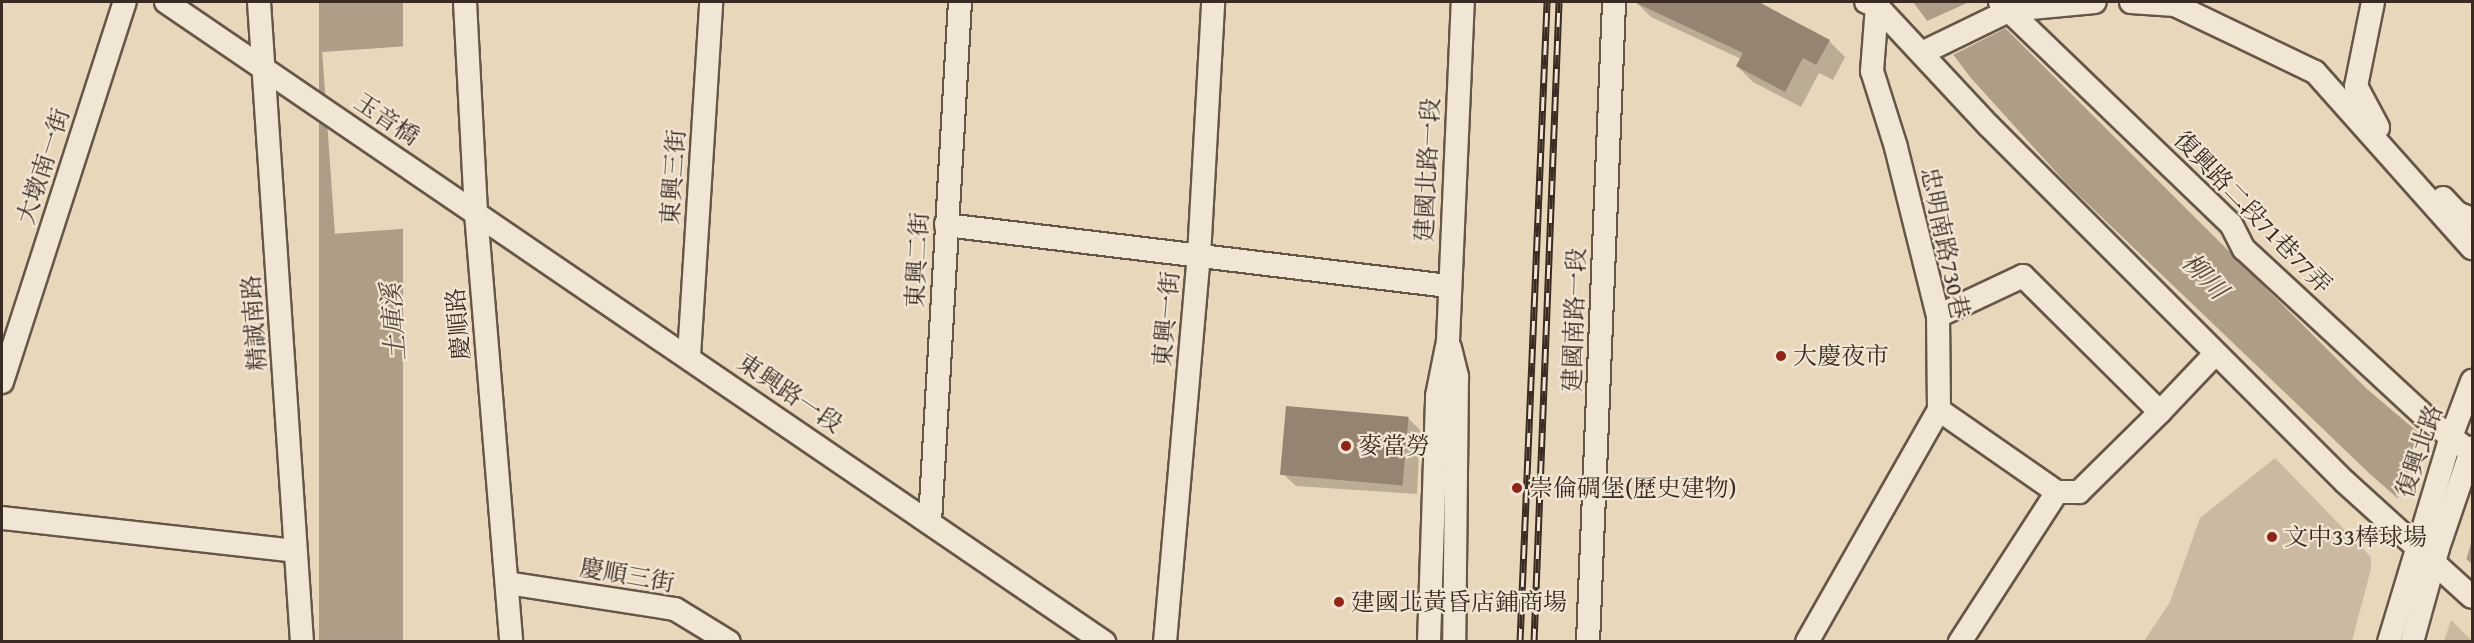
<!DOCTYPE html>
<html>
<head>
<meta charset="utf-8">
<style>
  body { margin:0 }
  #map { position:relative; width:2474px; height:643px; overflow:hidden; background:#e9d7bb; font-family:"Gentium Book Plus","Noto Serif TC",serif }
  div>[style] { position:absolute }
  .green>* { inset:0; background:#cbbaa1 }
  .water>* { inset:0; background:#ae9d87; transform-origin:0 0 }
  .pier>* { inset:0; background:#e9d7bb; transform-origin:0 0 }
  .shadow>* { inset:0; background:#0003 }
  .building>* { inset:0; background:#958472; transform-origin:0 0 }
  .roads { filter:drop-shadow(2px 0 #665648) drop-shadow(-2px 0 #665648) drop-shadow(0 2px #665648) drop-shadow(0 -2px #665648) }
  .minor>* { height:22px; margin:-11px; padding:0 11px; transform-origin:11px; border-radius:11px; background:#f1e5d3 }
  .rail>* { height:7px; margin-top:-3.5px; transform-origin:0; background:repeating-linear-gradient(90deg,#f1e5d3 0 14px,#3a2b22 0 28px); box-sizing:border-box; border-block:2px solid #3a2b22 }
  .dots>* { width:16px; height:16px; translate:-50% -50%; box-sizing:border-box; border:3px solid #f1e5d3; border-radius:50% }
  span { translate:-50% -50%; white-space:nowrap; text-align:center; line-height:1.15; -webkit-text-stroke:4.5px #f1e5d3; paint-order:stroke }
  .street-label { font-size:24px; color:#3a2b22 }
  .poi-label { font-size:24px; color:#3a2b22 }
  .left { translate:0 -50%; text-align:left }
  .water-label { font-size:26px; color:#57483b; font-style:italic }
  .frame { position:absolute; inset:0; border:3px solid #3a2b22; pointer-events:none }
</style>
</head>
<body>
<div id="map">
  <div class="green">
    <i style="clip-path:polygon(2275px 458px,2371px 557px,2371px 569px,2352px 641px,2144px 641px,2170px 602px,2200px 518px)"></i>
    <i style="clip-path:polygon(2451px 620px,2472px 641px,2444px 641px)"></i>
  </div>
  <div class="water">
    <i style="left:319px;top:2px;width:84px;height:640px"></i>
    <i style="clip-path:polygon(1913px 2px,1979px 2px,2367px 389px,2472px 478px,2472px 564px,2370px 474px,2066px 183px,1971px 78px)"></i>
  </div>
  <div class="pier">
    <i style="clip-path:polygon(1969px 2px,1983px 2px,2008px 27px,1951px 56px,1925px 22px)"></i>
    <i style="left:409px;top:46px;width:182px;height:87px;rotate:86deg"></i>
    <i style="clip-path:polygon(2422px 431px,2472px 474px,2472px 540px,2466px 560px,2397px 501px)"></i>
  </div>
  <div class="shadow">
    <i style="clip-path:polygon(1636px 2px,1760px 2px,1829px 41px,1845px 57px,1833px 80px,1819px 73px,1801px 107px,1753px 82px,1737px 66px,1741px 59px,1651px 17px)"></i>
    <i style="clip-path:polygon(1408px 418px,1420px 430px,1417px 494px,1296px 486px,1284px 475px)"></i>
  </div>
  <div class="building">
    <i style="clip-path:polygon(1634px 2px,1758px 2px,1830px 40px,1816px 65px,1803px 58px,1785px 92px,1736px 66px,1743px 53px)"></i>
    <i style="left:1286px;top:406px;width:123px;height:69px;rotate:5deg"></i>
  </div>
  <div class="roads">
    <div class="minor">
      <i style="left:166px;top:2px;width:1136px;rotate:34.31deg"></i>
      <i style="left:259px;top:2px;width:641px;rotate:86.16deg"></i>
      <i style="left:465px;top:2px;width:211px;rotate:87deg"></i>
      <i style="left:476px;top:213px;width:430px;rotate:85.3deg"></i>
      <i style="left:1866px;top:2px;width:12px;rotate:20deg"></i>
      <i style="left:1877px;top:6px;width:164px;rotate:47deg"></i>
      <i style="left:1989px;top:126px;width:503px;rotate:45deg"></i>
      <i style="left:2345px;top:482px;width:171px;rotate:42.2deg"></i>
      <i style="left:2000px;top:2px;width:320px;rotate:43.9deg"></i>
      <i style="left:2231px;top:224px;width:28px;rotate:63deg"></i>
      <i style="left:2244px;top:249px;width:253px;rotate:42.8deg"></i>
      <i style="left:2430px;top:421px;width:53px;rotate:37.3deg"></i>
      <i style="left:2131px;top:2px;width:44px;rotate:3.9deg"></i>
      <i style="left:2175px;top:5px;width:155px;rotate:25.6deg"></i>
      <i style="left:2315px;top:72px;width:236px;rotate:48.3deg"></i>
      <i style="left:2373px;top:2px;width:86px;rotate:101.4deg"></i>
      <i style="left:2356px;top:86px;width:47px;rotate:61.8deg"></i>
      <i style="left:1922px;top:53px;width:98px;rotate:-26deg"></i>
      <i style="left:2010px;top:10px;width:85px;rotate:-5.4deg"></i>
      <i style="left:2443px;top:198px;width:21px;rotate:47deg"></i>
      <i style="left:2457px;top:213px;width:16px;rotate:22deg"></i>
      <i style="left:946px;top:225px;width:506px;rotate:6.93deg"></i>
      <i style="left:1938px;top:316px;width:94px;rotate:-25.2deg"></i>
      <i style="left:2023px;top:276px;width:193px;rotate:44.8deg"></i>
      <i style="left:2160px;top:412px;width:80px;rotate:-46.5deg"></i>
      <i style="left:1450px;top:348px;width:30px;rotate:76deg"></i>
      <i style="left:1457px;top:377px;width:265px;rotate:90.6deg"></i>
      <i style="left:689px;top:356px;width:355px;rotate:-86.4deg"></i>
      <i style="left:2px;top:382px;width:399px;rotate:-72.1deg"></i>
      <i style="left:1939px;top:410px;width:144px;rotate:34.8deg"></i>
      <i style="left:2057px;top:492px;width:179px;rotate:122.9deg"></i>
      <i style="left:2057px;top:492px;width:22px"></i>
      <i style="left:2079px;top:492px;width:114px;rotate:-44.6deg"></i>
      <i style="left:2px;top:518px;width:295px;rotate:6.4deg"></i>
      <i style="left:930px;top:522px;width:521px;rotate:-86.7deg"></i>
      <i style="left:507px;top:583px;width:170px;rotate:8.8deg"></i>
      <i style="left:675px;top:609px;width:63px;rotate:31.4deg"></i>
      <i style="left:1165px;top:642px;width:387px;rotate:-85deg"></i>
      <i style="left:1199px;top:256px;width:254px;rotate:-86.8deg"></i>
      <i style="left:1429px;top:642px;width:246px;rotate:-88.1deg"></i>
      <i style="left:1437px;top:396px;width:56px;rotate:-78.7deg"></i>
      <i style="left:1448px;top:341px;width:339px;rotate:-87.5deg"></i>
      <i style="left:1588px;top:642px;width:641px;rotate:-87.67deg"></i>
      <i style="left:1807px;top:642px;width:267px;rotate:-60.4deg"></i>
      <i style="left:1939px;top:410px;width:94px;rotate:-90.6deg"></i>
      <i style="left:1938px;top:316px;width:174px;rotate:-104deg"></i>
      <i style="left:1896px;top:147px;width:80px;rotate:-107.5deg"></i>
      <i style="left:1872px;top:71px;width:65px;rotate:-85.6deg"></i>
      <i style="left:2389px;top:642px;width:214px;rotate:-73.2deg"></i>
      <i style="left:2451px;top:437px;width:60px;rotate:-69.4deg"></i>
      <i style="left:2412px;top:642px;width:98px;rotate:-74.5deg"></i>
      <i style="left:2438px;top:548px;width:106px;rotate:-71.2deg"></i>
    </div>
  </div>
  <div class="rail">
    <i style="left:1520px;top:642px;width:641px;rotate:-87.58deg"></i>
    <i style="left:1534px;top:642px;width:640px;rotate:-87.76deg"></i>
  </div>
  <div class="dots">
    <i style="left:1781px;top:356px;background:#8f2418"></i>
    <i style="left:1346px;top:446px;background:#8f2418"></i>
    <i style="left:1517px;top:488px;background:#8f2418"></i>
    <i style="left:2272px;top:537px;background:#8f2418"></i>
    <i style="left:1339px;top:602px;background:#8f2418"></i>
  </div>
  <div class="street-label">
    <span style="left:387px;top:119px;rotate:34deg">玉音橋</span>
    <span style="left:43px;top:166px;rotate:-72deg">大墩南一街</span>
    <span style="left:1427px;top:170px;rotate:-87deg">建國北路一段</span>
    <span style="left:673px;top:177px;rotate:-86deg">東興三街</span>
    <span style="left:2253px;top:212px;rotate:46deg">復興路二段71巷77弄</span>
    <span style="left:1945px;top:243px;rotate:78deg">忠明南路730巷</span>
    <span style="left:917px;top:260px;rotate:-87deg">東興二街</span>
    <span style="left:1166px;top:319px;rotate:-85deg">東興一街</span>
    <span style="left:1574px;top:320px;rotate:-88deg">建國南路一段</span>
    <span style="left:254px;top:323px;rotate:-94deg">精誠南路</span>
    <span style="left:458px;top:324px;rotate:-95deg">慶順路</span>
    <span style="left:790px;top:393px;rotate:34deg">東興路一段</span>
    <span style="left:2419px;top:451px;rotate:-71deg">復興北路</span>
    <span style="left:627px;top:575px;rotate:10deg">慶順三街</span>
  </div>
  <div class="poi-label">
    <span class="left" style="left:1793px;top:356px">大慶夜市</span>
    <span class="left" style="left:1358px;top:446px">麥當勞</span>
    <span class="left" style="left:1529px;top:488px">崇倫碉堡(歷史建物)</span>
    <span class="left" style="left:2284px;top:537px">文中33棒球場</span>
    <span class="left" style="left:1351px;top:602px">建國北黃昏店鋪商場</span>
  </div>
  <div class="water-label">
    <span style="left:2205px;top:276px;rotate:46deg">柳川</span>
    <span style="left:393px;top:322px;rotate:-94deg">土庫溪</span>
  </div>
  <div class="frame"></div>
</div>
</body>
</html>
